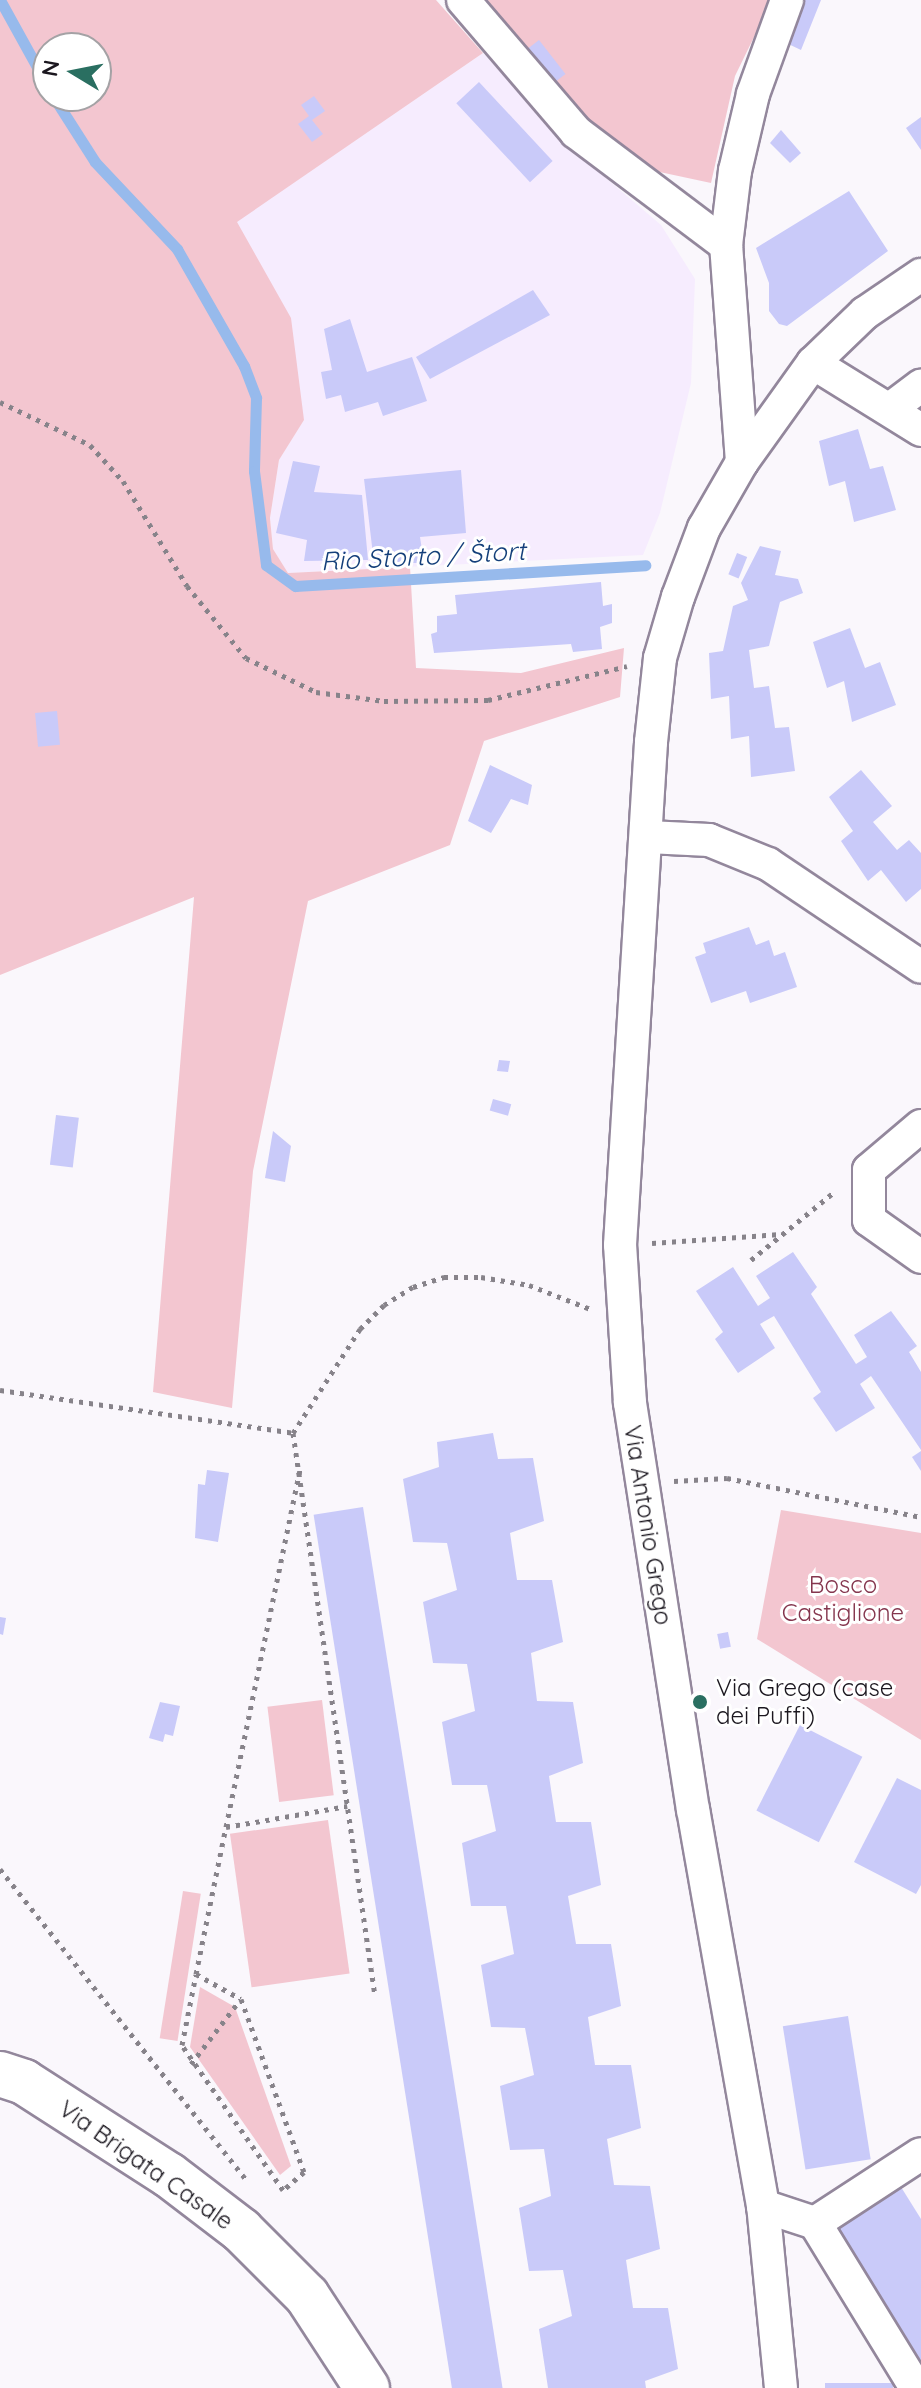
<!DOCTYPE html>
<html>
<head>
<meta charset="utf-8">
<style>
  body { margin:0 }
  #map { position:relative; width:921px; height:2388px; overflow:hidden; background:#faf7fc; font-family:Quicksand,sans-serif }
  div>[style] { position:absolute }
  .built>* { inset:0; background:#f6ecfe }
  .green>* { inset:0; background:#f3c6d0; transform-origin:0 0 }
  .stream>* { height:11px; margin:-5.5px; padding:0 5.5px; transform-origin:5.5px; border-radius:5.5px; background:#97baec }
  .building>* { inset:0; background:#c9caf9; transform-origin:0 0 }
  .path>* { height:5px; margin-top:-2.5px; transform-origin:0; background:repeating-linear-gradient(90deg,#87838a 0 4px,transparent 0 10px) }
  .roads { filter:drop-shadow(2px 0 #93879c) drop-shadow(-2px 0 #93879c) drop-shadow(0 2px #93879c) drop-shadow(0 -2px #93879c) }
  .street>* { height:32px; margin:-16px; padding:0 16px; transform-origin:16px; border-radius:16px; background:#fff }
  .primary>* { height:44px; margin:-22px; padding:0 22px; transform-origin:22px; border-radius:22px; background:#fff }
  .dots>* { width:22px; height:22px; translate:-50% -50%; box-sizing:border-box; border:4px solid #fff; border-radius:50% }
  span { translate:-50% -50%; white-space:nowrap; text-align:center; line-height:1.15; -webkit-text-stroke:6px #fff; paint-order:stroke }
  .street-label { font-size:24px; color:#1b171f }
  .park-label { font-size:24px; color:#85364e }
  .poi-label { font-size:24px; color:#1b171f }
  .left { translate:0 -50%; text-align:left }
  .water-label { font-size:26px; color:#143f7a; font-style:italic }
  .north { position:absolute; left:32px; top:32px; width:80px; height:80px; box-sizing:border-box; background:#fff; border:2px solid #a4a2a5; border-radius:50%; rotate:280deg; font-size:22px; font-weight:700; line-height:32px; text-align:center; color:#1b171f }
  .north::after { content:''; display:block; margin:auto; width:28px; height:36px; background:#2a6f61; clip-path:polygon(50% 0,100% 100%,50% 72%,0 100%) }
</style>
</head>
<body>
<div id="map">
  <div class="built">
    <i style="clip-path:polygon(483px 53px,573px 150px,661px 225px,695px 279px,691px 383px,660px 513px,643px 555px,288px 573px,273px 549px,270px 518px,279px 460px,304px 420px,236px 222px)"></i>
  </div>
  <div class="green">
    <i style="clip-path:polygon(evenodd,0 0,436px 0,483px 53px,237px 222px,291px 318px,304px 420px,279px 460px,270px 518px,273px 549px,288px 573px,410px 567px,416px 668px,521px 673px,624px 648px,620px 697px,484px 741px,450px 845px,308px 901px,253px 1171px,232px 1408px,153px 1392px,194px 897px,0 975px,0 0,48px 48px,96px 48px,96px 96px,48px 96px,48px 48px)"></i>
    <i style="clip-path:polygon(479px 0,772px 0,735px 76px,711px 183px,655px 171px,548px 90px)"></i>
    <i style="clip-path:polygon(781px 1510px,921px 1533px,921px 1740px,757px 1639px)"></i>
    <i style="left:322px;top:1700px;width:96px;height:55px;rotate:83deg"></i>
    <i style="left:328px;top:1820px;width:155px;height:99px;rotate:82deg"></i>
    <i style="left:183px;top:1891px;width:18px;height:149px;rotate:9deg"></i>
    <i style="clip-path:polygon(200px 1987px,235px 2007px,291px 2166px,280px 2175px,190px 2047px)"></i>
  </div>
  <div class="stream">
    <i style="left:0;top:0;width:99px;rotate:61.1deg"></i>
    <i style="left:53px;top:96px;width:78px;rotate:57.5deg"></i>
    <i style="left:95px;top:162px;width:120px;rotate:46.7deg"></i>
    <i style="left:177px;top:249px;width:135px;rotate:60.2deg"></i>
    <i style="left:244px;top:366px;width:34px;rotate:69deg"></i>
    <i style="left:256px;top:398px;width:73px;rotate:91.6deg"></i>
    <i style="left:254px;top:471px;width:95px;rotate:82.7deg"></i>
    <i style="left:266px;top:565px;width:36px;rotate:36deg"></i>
    <i style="left:295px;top:586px;width:351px;rotate:-3.4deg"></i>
  </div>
  <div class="building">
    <i style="clip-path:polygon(800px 0,821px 0,801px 50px,782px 41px)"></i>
    <i style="left:539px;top:40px;width:43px;height:18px;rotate:52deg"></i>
    <i style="left:479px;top:82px;width:108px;height:31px;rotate:47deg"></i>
    <i style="clip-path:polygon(314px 96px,325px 111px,312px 120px,323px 134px,312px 142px,298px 124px,309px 116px,301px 105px)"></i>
    <i style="clip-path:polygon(921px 117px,921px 150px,906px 128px)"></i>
    <i style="clip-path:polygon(781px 130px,801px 153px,790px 163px,770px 143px)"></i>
    <i style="clip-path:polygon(849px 191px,888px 251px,787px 326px,779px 324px,769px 311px,769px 283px,756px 248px)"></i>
    <i style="clip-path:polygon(533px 290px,550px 315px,430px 379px,416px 357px)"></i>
    <i style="clip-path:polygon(350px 319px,367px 372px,412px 357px,427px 401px,383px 416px,378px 402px,345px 412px,341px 395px,326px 399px,321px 372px,332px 370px,324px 329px)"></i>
    <i style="clip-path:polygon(858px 429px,870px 469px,883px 466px,896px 510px,854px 522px,845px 481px,829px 486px,819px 441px)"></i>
    <i style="clip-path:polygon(293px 461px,320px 466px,314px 492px,362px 495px,368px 560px,304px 561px,307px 540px,276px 533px)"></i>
    <i style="clip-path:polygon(461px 470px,466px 533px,420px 537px,424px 563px,374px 563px,364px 479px)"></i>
    <i style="clip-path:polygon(760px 546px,781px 551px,775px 575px,798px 579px,803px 593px,780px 602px,769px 646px,749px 650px,754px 688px,769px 686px,775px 728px,789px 727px,795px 771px,751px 777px,749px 736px,731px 739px,729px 696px,711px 699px,709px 653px,723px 651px,733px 606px,748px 600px,741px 583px)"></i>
    <i style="left:737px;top:553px;width:11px;height:23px;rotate:22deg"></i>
    <i style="clip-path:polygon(601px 582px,603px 606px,612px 604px,612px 623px,600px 627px,602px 649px,573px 652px,571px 644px,434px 653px,431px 634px,437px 632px,437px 616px,457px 614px,455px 595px)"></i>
    <i style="clip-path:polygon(850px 628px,865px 668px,880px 662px,896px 705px,852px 722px,844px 681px,827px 688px,813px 642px)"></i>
    <i style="left:57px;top:711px;width:34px;height:22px;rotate:85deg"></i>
    <i style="clip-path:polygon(490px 765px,532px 785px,528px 805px,511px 799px,491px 833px,468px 821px)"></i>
    <i style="clip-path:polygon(861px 770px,892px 806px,873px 822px,897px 850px,909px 840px,921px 853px,921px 889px,906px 902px,881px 870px,868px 881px,841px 841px,853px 831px,829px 797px)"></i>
    <i style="clip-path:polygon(749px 927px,756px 945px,769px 940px,774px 956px,785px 952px,797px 987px,750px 1003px,746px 991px,711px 1003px,695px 957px,706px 953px,703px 943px)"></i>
    <i style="clip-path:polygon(499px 1060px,510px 1061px,508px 1072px,497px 1071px)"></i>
    <i style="left:493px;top:1099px;width:19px;height:12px;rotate:16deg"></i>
    <i style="left:56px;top:1115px;width:23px;height:50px;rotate:7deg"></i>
    <i style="clip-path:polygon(273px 1131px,291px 1146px,285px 1182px,265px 1178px)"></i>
    <i style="clip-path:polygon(793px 1252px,817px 1287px,811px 1294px,856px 1364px,867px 1357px,854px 1335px,891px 1311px,917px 1346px,909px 1352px,921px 1372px,921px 1450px,871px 1376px,860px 1384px,875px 1408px,836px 1432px,813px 1398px,821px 1392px,774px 1316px,760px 1324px,775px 1348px,738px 1373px,715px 1339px,723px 1332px,696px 1291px,733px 1267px,758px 1306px,770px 1298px,756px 1276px)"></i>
    <i style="clip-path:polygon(493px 1433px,498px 1459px,533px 1458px,544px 1521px,510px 1533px,517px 1580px,552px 1580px,563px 1642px,531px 1653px,537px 1701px,573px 1702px,583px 1763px,549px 1776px,556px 1822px,591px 1822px,601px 1885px,568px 1896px,576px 1944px,611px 1944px,621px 2006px,588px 2017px,595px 2065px,631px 2065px,641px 2128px,607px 2139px,614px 2185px,650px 2186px,660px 2249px,626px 2260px,633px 2308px,668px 2308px,678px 2369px,645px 2381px,646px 2388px,548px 2388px,539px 2329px,572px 2316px,563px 2270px,529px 2271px,519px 2208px,551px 2196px,544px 2149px,510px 2150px,500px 2086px,534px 2075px,525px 2028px,491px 2027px,481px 1965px,514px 1954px,506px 1906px,471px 1906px,462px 1843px,496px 1831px,487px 1785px,452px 1785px,442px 1722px,475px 1711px,467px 1664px,433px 1663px,423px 1602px,457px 1590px,447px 1543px,413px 1542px,403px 1479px,439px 1467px,437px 1442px)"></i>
    <i style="clip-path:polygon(921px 1451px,921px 1471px,912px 1457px)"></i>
    <i style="clip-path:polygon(207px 1470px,229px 1473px,218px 1542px,195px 1538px,198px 1484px,205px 1485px)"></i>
    <i style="left:363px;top:1507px;width:892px;height:50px;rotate:81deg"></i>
    <i style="clip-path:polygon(0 1617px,6px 1618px,3px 1635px,0 1634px)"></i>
    <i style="left:728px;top:1632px;width:15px;height:11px;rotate:79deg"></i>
    <i style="clip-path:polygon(160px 1702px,180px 1706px,173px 1736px,165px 1734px,163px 1742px,149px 1738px)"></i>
    <i style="left:800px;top:1725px;width:70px;height:96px;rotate:27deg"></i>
    <i style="clip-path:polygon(897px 1778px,921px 1790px,921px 1885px,916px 1894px,854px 1862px)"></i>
    <i style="left:848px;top:2016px;width:145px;height:66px;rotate:81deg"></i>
    <i style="clip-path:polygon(901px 2187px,921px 2219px,921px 2361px,837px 2227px)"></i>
    <i style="left:825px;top:2383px;width:68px;height:5px"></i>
  </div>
  <div class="path">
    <i style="left:0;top:402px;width:100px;rotate:25.5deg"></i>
    <i style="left:90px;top:445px;width:49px;rotate:47.5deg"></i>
    <i style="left:123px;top:481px;width:123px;rotate:58.6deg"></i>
    <i style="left:187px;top:586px;width:93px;rotate:50.7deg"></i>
    <i style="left:246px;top:658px;width:78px;rotate:25.9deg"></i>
    <i style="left:316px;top:692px;width:69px;rotate:7.5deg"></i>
    <i style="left:384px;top:701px;width:104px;rotate:-0.6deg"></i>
    <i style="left:488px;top:700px;width:143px;rotate:-13.7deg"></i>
    <i style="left:652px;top:1243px;width:129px;rotate:-4deg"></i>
    <i style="left:751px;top:1260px;width:107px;rotate:-39.3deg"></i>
    <i style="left:0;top:1390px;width:296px;rotate:8.3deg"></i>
    <i style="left:293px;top:1433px;width:124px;rotate:-57.2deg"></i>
    <i style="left:360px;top:1329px;width:34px;rotate:-45deg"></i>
    <i style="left:384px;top:1305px;width:34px;rotate:-32deg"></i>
    <i style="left:413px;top:1287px;width:33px;rotate:-18deg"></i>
    <i style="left:444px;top:1277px;width:37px"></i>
    <i style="left:481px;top:1277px;width:49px;rotate:9.5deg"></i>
    <i style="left:529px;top:1285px;width:69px;rotate:21.3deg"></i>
    <i style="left:293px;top:1433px;width:569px;rotate:81.71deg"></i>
    <i style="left:674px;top:1481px;width:53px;rotate:-3.2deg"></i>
    <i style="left:727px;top:1478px;width:198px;rotate:11.4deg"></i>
    <i style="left:226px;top:1827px;width:123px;rotate:-9.8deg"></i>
    <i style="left:0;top:1869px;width:399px;rotate:51.6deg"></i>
    <i style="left:196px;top:1974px;width:51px;rotate:29.1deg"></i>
    <i style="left:241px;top:1999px;width:184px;rotate:70deg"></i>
    <i style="left:304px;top:2172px;width:28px;rotate:139deg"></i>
    <i style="left:283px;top:2190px;width:177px;rotate:-124.9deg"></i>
    <i style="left:182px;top:2045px;width:72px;rotate:-78.8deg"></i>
    <i style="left:196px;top:1974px;width:150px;rotate:-78.5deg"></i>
    <i style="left:226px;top:1827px;width:365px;rotate:-78.3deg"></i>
    <i style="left:191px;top:2064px;width:81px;rotate:-52.6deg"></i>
  </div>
  <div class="roads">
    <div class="street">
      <i style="left:463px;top:0;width:174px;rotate:49.4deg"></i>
      <i style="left:576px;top:132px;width:188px;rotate:37deg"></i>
      <i style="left:813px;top:363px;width:127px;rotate:31.8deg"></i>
      <i style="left:890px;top:409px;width:39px;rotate:-37deg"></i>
      <i style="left:742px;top:462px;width:218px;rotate:-94.2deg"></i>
      <i style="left:726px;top:245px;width:75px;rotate:-83.1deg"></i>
      <i style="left:735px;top:171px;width:79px;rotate:-76.8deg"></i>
      <i style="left:753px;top:94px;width:100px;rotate:-70.1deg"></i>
      <i style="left:648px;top:837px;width:61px;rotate:2.8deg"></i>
      <i style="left:709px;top:840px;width:64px;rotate:22.1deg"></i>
      <i style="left:768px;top:864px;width:184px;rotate:33.9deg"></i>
      <i style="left:921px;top:1126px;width:68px;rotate:139.8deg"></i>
      <i style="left:869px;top:1170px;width:50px;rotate:90deg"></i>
      <i style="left:869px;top:1220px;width:64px;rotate:35.4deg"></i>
      <i style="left:763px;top:2206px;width:55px;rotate:18.1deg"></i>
      <i style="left:815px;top:2223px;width:193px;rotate:58.5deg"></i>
      <i style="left:815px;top:2223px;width:126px;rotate:-33.1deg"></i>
      <i style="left:781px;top:2388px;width:183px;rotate:-95.6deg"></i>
      <i style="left:763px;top:2206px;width:402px;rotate:-100deg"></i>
      <i style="left:693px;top:1810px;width:412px;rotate:-98.8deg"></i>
      <i style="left:630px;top:1403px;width:158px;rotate:-93.6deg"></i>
      <i style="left:620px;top:1245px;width:504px;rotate:-86.47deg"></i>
      <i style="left:651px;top:742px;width:84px;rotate:-83.9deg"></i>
      <i style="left:660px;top:658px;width:64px;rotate:-73.6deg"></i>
      <i style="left:678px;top:597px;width:74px;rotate:-69.4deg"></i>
      <i style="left:704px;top:528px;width:76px;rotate:-60.1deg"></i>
      <i style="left:742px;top:462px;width:122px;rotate:-54.4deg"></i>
      <i style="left:813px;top:363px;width:72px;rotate:-43.9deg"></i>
      <i style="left:865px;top:313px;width:68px;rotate:-34.2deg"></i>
    </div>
    <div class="primary">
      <i style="left:0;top:2074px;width:25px;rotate:18deg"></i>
      <i style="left:24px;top:2082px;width:172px;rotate:32.7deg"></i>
      <i style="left:169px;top:2175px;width:91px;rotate:37.4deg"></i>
      <i style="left:241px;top:2230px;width:93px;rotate:45deg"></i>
      <i style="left:307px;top:2296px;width:110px;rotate:56.9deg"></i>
    </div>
  </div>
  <div class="dots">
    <i style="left:700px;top:1702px;background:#2a6f61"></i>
  </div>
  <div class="street-label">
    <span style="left:648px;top:1525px;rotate:81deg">Via Antonio Grego</span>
    <span style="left:146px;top:2165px;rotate:35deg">Via Brigata Casale</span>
  </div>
  <div class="park-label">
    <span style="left:843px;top:1599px">Bosco<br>Castiglione</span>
  </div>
  <div class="poi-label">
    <span class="left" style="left:716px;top:1702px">Via Grego (case<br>dei Puffi)</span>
  </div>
  <div class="water-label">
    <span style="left:423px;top:556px;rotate:-3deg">Rio Storto / Štort</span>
  </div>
  <div class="north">N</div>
</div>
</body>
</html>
